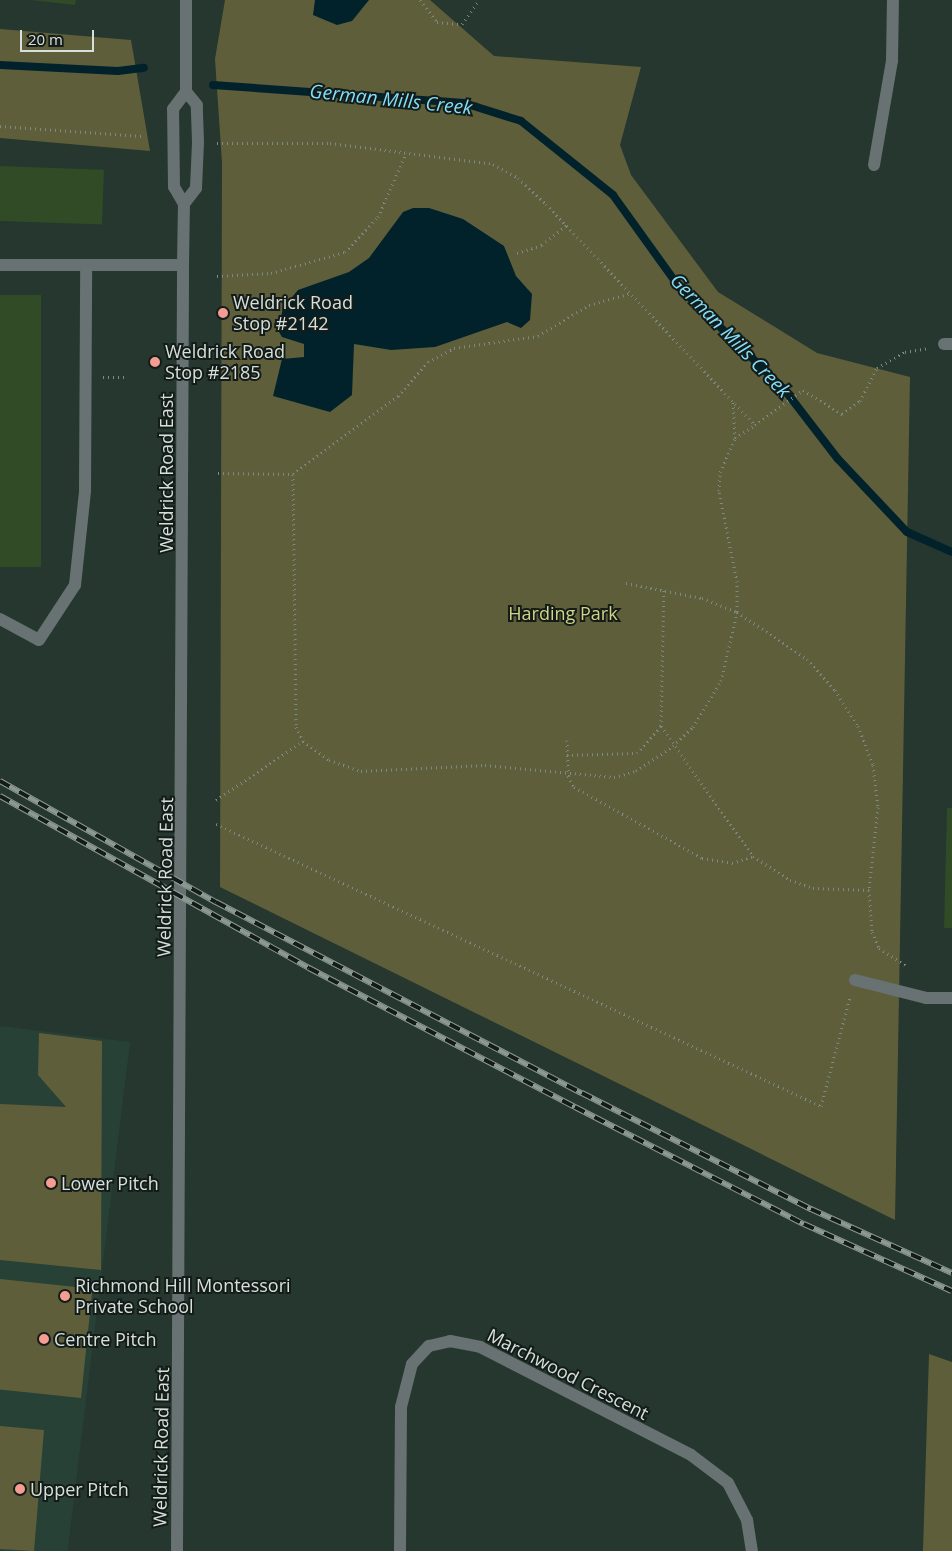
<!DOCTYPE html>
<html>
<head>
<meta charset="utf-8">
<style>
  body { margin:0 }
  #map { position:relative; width:952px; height:1551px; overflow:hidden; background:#25372f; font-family:"Open Sans",sans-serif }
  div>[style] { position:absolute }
  .built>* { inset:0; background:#284136; transform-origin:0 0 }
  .green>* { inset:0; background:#5e5f3a; transform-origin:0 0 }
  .water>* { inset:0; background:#02222b }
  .stream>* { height:8px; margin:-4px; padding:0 4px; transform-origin:4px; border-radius:4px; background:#02222b }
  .building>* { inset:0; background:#304b25; transform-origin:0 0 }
  .path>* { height:3px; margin-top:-1.5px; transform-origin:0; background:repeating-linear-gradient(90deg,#7c8a83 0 1px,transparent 0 5px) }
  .minor>* { height:12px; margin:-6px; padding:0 6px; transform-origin:6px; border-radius:6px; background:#687272 }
  .rail>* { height:5.5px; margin-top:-2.75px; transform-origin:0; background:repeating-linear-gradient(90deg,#141c19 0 11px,#8c9993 0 22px); box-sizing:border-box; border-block:1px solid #8c9993 }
  .dots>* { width:14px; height:14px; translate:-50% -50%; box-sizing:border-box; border:2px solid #141c19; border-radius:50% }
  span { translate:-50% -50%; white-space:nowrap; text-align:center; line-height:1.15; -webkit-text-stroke:4px #141c19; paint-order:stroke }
  .poi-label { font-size:18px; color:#d6e0db }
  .left { translate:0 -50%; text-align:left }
  .street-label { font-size:18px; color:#d6e0db }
  .park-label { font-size:18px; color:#d2d386 }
  .water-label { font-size:19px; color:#80dffc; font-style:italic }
  .scale { position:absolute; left:20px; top:30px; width:74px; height:22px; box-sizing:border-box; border:2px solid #d6e0db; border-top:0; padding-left:6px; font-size:15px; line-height:18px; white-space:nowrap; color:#d6e0db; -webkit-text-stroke:4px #141c19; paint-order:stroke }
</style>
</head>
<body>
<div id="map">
  <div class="built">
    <i style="left:0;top:1026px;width:131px;height:525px;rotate:7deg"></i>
  </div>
  <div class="green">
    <i style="clip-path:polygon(225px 0,430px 0,494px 56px,641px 67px,620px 145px,631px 175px,718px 292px,817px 353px,910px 377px,895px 1220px,220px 887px,222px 163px,215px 59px)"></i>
    <i style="clip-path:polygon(0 29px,131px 40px,150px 151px,0 138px)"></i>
    <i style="clip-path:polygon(39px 1033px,102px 1041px,101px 1270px,0 1260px,0 1104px,66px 1107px,38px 1075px)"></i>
    <i style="left:0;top:1279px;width:93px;height:110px;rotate:6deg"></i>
    <i style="clip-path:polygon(929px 1354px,952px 1362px,952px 1551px,923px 1551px)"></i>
    <i style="clip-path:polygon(0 1426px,44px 1430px,34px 1551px,0 1549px)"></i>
  </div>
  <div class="water">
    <i style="clip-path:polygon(315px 0,369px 0,352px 21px,337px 25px,313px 15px)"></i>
    <i style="clip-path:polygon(413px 208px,429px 208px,463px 219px,504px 246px,516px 276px,532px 294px,530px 320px,521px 328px,507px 322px,435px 347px,391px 350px,354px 344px,352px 395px,330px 412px,273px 396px,282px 359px,304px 357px,304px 344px,282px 337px,278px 330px,283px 308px,298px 290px,349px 272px,369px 258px,403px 212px)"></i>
  </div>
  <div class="stream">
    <i style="left:0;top:65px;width:118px;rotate:2.9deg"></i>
    <i style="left:118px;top:71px;width:26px;rotate:-7deg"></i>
    <i style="left:213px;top:85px;width:252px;rotate:4.1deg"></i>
    <i style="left:464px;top:103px;width:60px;rotate:17.5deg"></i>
    <i style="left:521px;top:121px;width:118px;rotate:38.8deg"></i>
    <i style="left:613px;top:195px;width:113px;rotate:54.3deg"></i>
    <i style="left:679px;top:287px;width:146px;rotate:44.2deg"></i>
    <i style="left:784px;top:389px;width:88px;rotate:52.4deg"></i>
    <i style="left:838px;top:459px;width:100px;rotate:46.6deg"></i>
    <i style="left:907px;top:532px;width:49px;rotate:24deg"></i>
  </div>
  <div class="building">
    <i style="clip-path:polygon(31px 0,76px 0,75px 5px)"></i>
    <i style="left:0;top:166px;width:104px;height:55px;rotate:2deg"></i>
    <i style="left:0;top:295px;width:41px;height:272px"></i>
    <i style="clip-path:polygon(947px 808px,952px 808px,952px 928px,944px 928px)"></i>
  </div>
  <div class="path">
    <i style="left:420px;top:0;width:28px;rotate:52deg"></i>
    <i style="left:437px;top:22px;width:25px;rotate:5deg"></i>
    <i style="left:462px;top:24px;width:29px;rotate:-55deg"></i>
    <i style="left:0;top:126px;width:142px;rotate:4deg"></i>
    <i style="left:217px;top:143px;width:113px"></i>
    <i style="left:330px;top:143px;width:164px;rotate:7.3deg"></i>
    <i style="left:493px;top:164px;width:29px;rotate:29deg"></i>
    <i style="left:518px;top:178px;width:38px;rotate:43deg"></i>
    <i style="left:546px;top:204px;width:304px;rotate:46.6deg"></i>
    <i style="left:755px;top:425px;width:59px;rotate:-36.1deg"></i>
    <i style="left:803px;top:390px;width:46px;rotate:31.6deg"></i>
    <i style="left:842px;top:414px;width:22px;rotate:-36deg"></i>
    <i style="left:860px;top:401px;width:37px;rotate:-63deg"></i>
    <i style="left:877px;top:368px;width:32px;rotate:-30deg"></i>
    <i style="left:905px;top:352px;width:22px;rotate:-10deg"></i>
    <i style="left:517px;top:253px;width:26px;rotate:-18deg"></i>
    <i style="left:542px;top:245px;width:32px;rotate:-39deg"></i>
    <i style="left:217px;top:276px;width:54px;rotate:-3.2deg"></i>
    <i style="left:271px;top:273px;width:77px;rotate:-15.8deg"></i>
    <i style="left:345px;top:252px;width:48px;rotate:-46.7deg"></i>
    <i style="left:378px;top:217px;width:70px;rotate:-66.4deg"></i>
    <i style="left:103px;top:377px;width:25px"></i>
    <i style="left:735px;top:438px;width:24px;rotate:-33deg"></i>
    <i style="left:218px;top:473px;width:75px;rotate:0.8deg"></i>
    <i style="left:293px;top:474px;width:131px;rotate:-36.6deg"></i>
    <i style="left:398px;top:396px;width:45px;rotate:-48.6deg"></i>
    <i style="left:428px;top:362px;width:30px;rotate:-28deg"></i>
    <i style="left:454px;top:348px;width:85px;rotate:-8.1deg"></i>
    <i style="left:538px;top:336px;width:60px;rotate:-31.3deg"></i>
    <i style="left:589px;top:305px;width:44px;rotate:-15.9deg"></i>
    <i style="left:293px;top:474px;width:253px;rotate:89.3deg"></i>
    <i style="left:296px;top:727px;width:16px;rotate:63deg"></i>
    <i style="left:303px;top:741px;width:32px;rotate:36deg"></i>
    <i style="left:329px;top:760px;width:34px;rotate:19deg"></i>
    <i style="left:361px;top:771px;width:124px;rotate:-2.8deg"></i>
    <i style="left:485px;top:765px;width:130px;rotate:5.3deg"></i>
    <i style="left:614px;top:777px;width:23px;rotate:-15deg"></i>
    <i style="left:636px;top:771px;width:45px;rotate:-34deg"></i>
    <i style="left:673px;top:746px;width:28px;rotate:-44deg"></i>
    <i style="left:693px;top:727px;width:54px;rotate:-58.7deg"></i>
    <i style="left:721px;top:681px;width:71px;rotate:-76.9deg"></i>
    <i style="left:737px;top:612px;width:30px;rotate:-90deg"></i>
    <i style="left:737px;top:582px;width:93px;rotate:-101.2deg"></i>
    <i style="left:719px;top:491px;width:19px;rotate:-87deg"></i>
    <i style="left:720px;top:472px;width:37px;rotate:-66deg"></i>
    <i style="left:735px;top:438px;width:37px;rotate:-93deg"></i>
    <i style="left:626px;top:583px;width:77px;rotate:11.2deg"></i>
    <i style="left:702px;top:598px;width:38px;rotate:22deg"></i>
    <i style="left:737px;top:612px;width:84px;rotate:33.9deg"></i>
    <i style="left:807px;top:659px;width:42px;rotate:47.9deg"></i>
    <i style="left:835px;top:690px;width:43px;rotate:57.4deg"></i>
    <i style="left:858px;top:726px;width:42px;rotate:69deg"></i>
    <i style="left:873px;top:765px;width:42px;rotate:83.2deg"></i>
    <i style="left:878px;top:807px;width:83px;rotate:96.2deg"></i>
    <i style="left:869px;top:890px;width:42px;rotate:85.9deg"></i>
    <i style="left:872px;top:932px;width:17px;rotate:66deg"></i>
    <i style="left:879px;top:948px;width:33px;rotate:33deg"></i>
    <i style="left:661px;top:726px;width:159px;rotate:54.7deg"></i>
    <i style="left:753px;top:856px;width:44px;rotate:33deg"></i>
    <i style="left:790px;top:880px;width:24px;rotate:19deg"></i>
    <i style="left:813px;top:888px;width:56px;rotate:2deg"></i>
    <i style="left:567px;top:740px;width:36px;rotate:88deg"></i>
    <i style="left:568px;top:776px;width:13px;rotate:61deg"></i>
    <i style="left:574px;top:787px;width:146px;rotate:29deg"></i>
    <i style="left:702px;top:858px;width:30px;rotate:9deg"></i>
    <i style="left:732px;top:863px;width:22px;rotate:-18deg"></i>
    <i style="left:567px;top:755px;width:70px;rotate:-1.6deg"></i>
    <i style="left:637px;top:753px;width:36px;rotate:-48deg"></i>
    <i style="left:661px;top:726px;width:138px;rotate:-88.8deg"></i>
    <i style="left:216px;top:800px;width:105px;rotate:-34.1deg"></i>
    <i style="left:216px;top:824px;width:667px;rotate:24.99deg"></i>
    <i style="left:821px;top:1106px;width:113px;rotate:-75.1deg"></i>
  </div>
  <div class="minor">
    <i style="left:874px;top:165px;width:106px;rotate:-80.2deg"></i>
    <i style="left:892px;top:61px;width:61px;rotate:-89.1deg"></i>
    <i style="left:184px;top:204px;width:20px;rotate:-120deg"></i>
    <i style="left:174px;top:187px;width:78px;rotate:-90.7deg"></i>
    <i style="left:173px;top:109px;width:21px;rotate:-53deg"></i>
    <i style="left:186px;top:92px;width:92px;rotate:-90deg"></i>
    <i style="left:0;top:265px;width:183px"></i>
    <i style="left:944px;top:344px;width:8px"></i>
    <i style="left:0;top:619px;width:44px;rotate:28.3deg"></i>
    <i style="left:39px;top:640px;width:66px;rotate:-56.8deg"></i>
    <i style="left:75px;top:585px;width:95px;rotate:-83.9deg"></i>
    <i style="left:85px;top:491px;width:226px;rotate:-89.7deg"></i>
    <i style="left:855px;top:980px;width:73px;rotate:14.2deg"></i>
    <i style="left:926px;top:998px;width:26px"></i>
    <i style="left:177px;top:1551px;width:1286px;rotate:-89.73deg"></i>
    <i style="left:183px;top:265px;width:61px;rotate:-89.1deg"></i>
    <i style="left:184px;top:204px;width:20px;rotate:-53deg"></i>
    <i style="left:196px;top:188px;width:46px;rotate:-87.5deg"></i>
    <i style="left:198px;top:142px;width:37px;rotate:-92deg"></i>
    <i style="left:197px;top:105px;width:17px;rotate:-130deg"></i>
    <i style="left:400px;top:1551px;width:144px;rotate:-89.6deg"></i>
    <i style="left:401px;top:1407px;width:44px;rotate:-75.7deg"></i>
    <i style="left:412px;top:1364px;width:25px;rotate:-47deg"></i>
    <i style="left:429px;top:1346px;width:22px;rotate:-13deg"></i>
    <i style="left:450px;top:1341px;width:31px;rotate:11deg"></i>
    <i style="left:480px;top:1347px;width:237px;rotate:27.1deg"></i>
    <i style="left:691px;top:1455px;width:46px;rotate:37.1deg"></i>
    <i style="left:728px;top:1483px;width:42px;rotate:62.8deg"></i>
    <i style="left:747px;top:1520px;width:31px;rotate:81deg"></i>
  </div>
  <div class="rail">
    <i style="left:0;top:781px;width:248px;rotate:29.3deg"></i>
    <i style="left:216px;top:902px;width:413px;rotate:27.6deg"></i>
    <i style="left:582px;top:1093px;width:257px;rotate:26.9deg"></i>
    <i style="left:811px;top:1209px;width:155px;rotate:24.4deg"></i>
    <i style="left:0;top:796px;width:354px;rotate:29.1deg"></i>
    <i style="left:309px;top:968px;width:300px;rotate:27.6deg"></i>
    <i style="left:575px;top:1107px;width:257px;rotate:27.1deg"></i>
    <i style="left:804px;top:1224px;width:162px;rotate:24.4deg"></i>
  </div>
  <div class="dots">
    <i style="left:223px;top:313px;background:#f59c93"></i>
    <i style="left:155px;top:362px;background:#f59c93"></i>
    <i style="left:51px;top:1183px;background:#f59c93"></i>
    <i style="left:65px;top:1296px;background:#f59c93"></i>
    <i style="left:44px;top:1339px;background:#f59c93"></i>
    <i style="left:20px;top:1489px;background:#f59c93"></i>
  </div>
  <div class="poi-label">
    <span class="left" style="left:233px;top:313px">Weldrick Road<br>Stop #2142</span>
    <span class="left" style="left:165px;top:362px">Weldrick Road<br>Stop #2185</span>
    <span class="left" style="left:61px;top:1183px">Lower Pitch</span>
    <span class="left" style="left:75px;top:1296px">Richmond Hill Montessori<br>Private School</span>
    <span class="left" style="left:54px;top:1339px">Centre Pitch</span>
    <span class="left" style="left:30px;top:1489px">Upper Pitch</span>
  </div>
  <div class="street-label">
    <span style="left:166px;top:473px;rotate:-90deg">Weldrick Road East</span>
    <span style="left:165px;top:877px;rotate:-89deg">Weldrick Road East</span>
    <span style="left:568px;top:1374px;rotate:27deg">Marchwood Crescent</span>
    <span style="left:161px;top:1447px;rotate:-89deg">Weldrick Road East</span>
  </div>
  <div class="park-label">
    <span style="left:563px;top:613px">Harding Park</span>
  </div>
  <div class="water-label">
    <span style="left:391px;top:100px;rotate:6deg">German Mills Creek</span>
    <span style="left:730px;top:336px;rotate:46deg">German Mills Creek</span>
  </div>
  <div class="scale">20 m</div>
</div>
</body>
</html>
